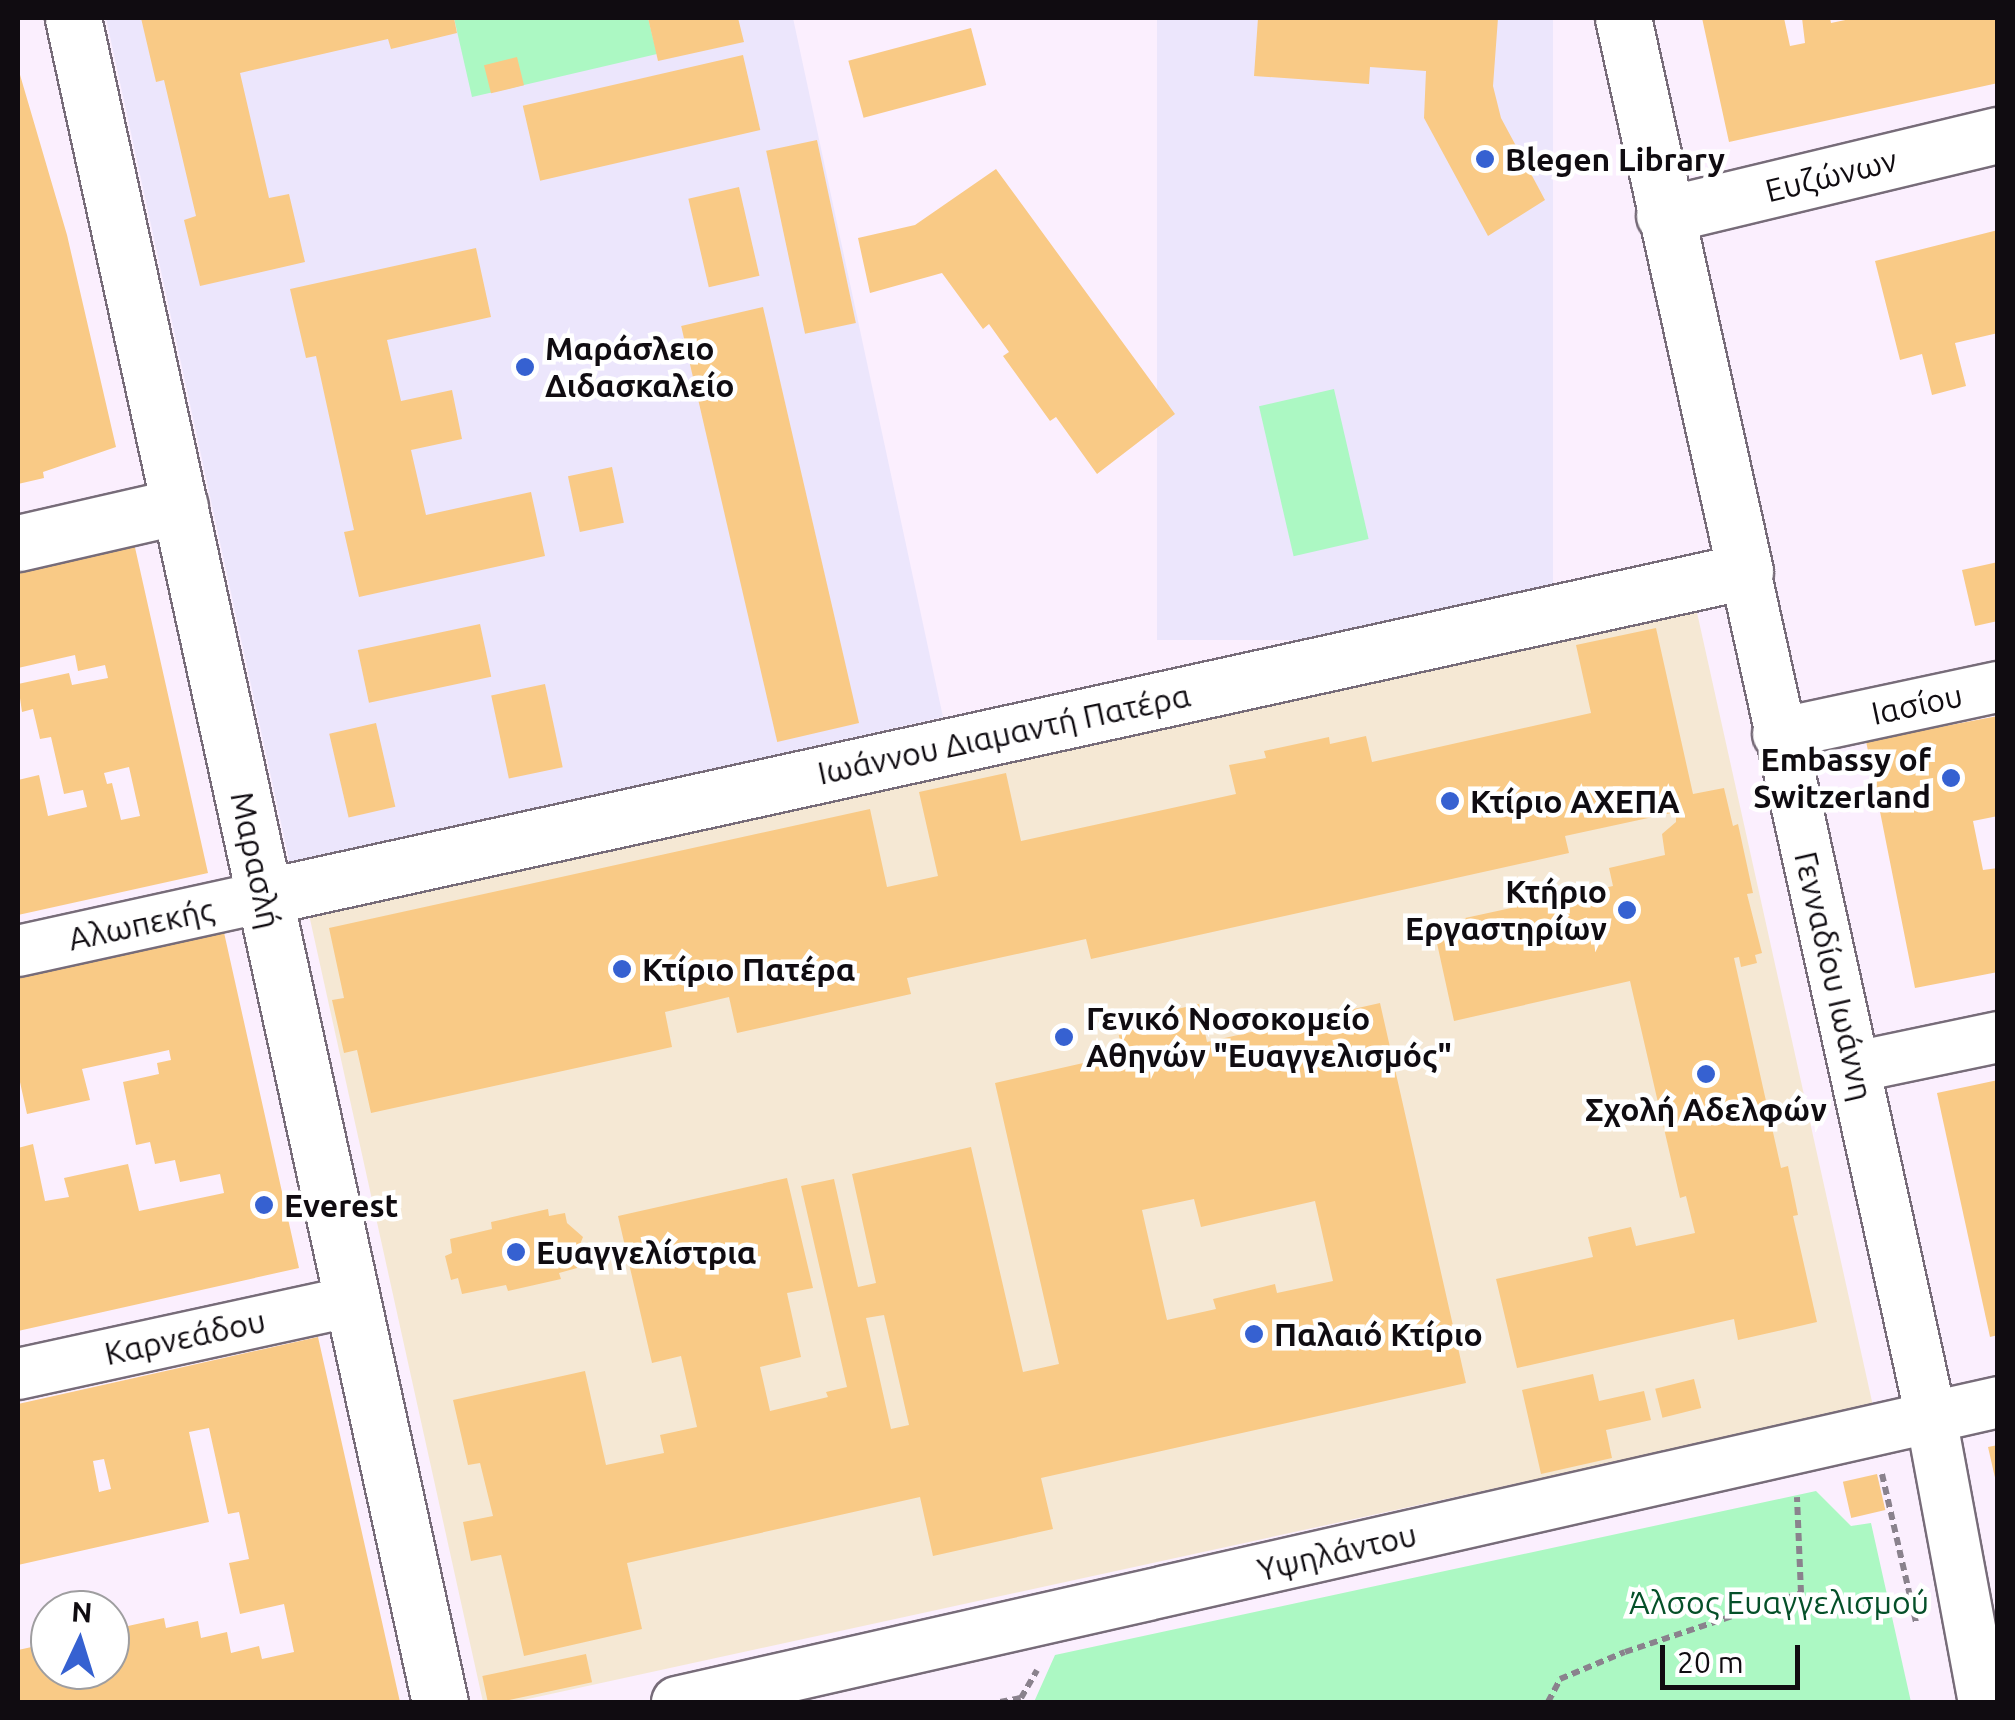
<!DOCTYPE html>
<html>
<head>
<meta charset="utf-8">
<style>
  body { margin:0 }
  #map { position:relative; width:2015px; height:1720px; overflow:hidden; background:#fbeffe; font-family:Ubuntu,sans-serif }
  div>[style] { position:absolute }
  .education>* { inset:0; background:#ece6fc; transform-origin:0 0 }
  .medical>* { inset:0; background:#f5e8d4 }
  .green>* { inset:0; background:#acf8c3; transform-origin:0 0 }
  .building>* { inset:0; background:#f9ca86; transform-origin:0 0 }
  .path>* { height:6px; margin-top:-3px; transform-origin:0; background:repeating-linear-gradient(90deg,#8a828d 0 8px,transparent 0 13px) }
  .roads { filter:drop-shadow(2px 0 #776c79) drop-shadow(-2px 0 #776c79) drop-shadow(0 2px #776c79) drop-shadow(0 -2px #776c79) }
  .minor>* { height:50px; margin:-25px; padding:0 25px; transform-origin:25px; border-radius:25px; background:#fff }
  .tertiary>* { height:55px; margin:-27.5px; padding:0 27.5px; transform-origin:27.5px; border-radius:27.5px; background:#fff }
  .dots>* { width:28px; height:28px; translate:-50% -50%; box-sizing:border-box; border:5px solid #fff; border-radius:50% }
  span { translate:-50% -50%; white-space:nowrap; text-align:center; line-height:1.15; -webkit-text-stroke:9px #fff; paint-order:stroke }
  .poi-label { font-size:32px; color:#100c11; font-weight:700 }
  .left { translate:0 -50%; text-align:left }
  .right { translate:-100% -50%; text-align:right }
  .street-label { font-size:32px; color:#100c11 }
  .park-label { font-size:32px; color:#055029 }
  .frame { position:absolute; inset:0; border:20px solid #100c11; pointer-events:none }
  .north { position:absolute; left:30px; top:1590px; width:100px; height:100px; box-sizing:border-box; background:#fff; border:2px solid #9f9ea0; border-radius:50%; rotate:4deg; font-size:28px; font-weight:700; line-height:40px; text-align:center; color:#100c11 }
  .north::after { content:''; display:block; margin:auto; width:35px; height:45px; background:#3661d1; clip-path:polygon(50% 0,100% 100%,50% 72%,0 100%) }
  .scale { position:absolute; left:1660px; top:1645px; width:140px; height:45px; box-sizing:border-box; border:5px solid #100c11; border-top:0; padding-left:12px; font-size:30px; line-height:35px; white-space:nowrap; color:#100c11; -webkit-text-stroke:8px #fff; paint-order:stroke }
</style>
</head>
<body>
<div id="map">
  <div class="education">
    <i style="clip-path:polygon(106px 18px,793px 18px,943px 717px,290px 864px)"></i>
    <i style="left:1157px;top:18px;width:396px;height:622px"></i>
  </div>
  <div class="medical">
    <i style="clip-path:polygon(1696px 608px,1873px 1406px,514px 1702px,483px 1702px,308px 910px)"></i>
  </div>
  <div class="green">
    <i style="clip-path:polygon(454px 18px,648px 18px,657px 54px,472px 97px)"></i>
    <i style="left:1334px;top:389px;width:154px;height:77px;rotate:77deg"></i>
    <i style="clip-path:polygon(1816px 1491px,1851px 1526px,1871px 1523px,1911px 1702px,1034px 1702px,1055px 1655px)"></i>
  </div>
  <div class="building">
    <i style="clip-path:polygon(141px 18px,454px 18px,457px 33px,391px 49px,388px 39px,240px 73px,269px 198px,289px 194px,305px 262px,200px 286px,184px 220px,196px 216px,164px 80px,156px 82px)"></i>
    <i style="clip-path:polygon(648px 18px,738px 18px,744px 42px,658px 61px)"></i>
    <i style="clip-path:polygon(1258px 18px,1498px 18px,1493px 86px,1501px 118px,1545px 200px,1488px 236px,1424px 118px,1426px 71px,1370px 67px,1369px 84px,1254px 76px)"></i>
    <i style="clip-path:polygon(1702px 18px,1784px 18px,1790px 46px,1805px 43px,1802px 18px,1830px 18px,1831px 23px,1855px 18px,1998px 18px,1998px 83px,1729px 142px)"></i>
    <i style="left:971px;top:28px;width:59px;height:127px;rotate:75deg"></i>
    <i style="left:743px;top:55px;width:77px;height:226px;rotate:77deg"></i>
    <i style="left:517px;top:57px;width:29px;height:34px;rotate:76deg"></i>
    <i style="clip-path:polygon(18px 68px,67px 235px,116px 447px,43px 472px,44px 478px,18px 484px)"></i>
    <i style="left:817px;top:140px;width:187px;height:52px;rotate:78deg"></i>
    <i style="clip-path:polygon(996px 169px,1175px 414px,1097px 474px,1056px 417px,1050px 421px,1003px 356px,1009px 352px,989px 324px,983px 329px,942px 273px,870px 293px,858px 238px,915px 225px)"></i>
    <i style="left:739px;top:187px;width:91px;height:52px;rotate:77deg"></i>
    <i style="clip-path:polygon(1998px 230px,1998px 333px,1955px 343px,1966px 386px,1932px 395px,1922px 354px,1900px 360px,1875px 261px)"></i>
    <i style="clip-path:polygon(476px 248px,491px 317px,387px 340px,401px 401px,452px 390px,462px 439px,411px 450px,426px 515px,531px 492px,545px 556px,359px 597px,344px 532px,354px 530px,316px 356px,306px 358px,290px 289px)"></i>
    <i style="left:763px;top:307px;width:427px;height:84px;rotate:77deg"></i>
    <i style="left:612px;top:467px;width:57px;height:45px;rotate:78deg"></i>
    <i style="clip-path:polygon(evenodd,134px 543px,208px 873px,18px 915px,18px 780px,39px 775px,48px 816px,87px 807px,83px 790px,64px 794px,51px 737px,40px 739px,33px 709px,22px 712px,18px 684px,69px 673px,72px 685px,108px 678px,105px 665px,78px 671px,75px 655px,18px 668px,18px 568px,134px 543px,129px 767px,140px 816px,121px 820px,112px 783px,107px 784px,104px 773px,129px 767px)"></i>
    <i style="clip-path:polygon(1998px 562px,1998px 621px,1975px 626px,1962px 570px)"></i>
    <i style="left:480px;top:624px;width:54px;height:125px;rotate:78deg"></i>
    <i style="clip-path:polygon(1656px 628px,1693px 794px,1724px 788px,1733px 826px,1738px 824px,1753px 893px,1747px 894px,1762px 953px,1755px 955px,1757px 963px,1741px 967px,1739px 957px,1734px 958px,1781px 1168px,1788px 1166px,1798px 1215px,1793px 1216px,1817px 1322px,1738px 1340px,1734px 1319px,1517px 1368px,1496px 1279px,1593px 1257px,1588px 1237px,1631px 1227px,1636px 1246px,1695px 1233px,1686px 1196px,1680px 1198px,1630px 981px,1454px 1021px,1433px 925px,1613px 886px,1609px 868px,1665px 855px,1662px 834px,1676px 822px,1676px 812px,1565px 836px,1569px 853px,1091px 959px,1086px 939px,907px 978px,911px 994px,737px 1033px,729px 997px,665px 1012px,672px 1047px,371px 1113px,357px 1050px,344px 1053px,332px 1000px,344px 998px,329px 928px,870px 809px,887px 887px,938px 876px,919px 792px,1006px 773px,1021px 841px,1236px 794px,1229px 765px,1266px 758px,1264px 751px,1329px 737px,1330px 744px,1366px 736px,1372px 762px,1591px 713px,1576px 645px)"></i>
    <i style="left:545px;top:684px;width:85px;height:55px;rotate:78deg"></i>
    <i style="clip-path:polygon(1998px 716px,1998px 816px,1973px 821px,1983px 870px,1998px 868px,1998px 972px,1915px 988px,1866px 741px)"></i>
    <i style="left:376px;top:723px;width:86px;height:48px;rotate:77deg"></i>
    <i style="clip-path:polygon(223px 928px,299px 1268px,18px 1331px,18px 1148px,33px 1144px,45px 1201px,69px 1197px,64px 1178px,128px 1164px,139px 1211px,224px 1193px,220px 1174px,180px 1182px,175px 1160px,155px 1164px,150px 1142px,136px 1145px,123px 1082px,159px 1074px,157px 1063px,171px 1060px,169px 1050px,82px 1069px,90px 1100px,27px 1114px,18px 1073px,18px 972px)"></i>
    <i style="clip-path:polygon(evenodd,1380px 1003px,1466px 1383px,1041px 1478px,1053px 1529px,933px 1556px,920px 1497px,627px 1563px,642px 1629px,524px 1656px,501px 1555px,471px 1561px,463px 1522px,493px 1516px,480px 1463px,468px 1465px,453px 1400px,585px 1371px,606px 1465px,664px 1453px,660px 1435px,697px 1427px,681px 1356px,652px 1363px,618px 1216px,787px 1178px,813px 1288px,787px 1293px,801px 1357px,760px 1367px,770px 1411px,828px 1397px,826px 1392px,847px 1387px,801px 1186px,834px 1179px,858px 1287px,876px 1283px,852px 1174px,971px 1147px,1023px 1372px,1059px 1364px,995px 1083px,1123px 1054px,1116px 1023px,1199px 1004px,1207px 1042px,1380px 1003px,1194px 1199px,1201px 1227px,1315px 1201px,1333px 1281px,1277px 1293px,1275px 1284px,1213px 1299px,1216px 1309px,1167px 1320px,1142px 1210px,1194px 1199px,1380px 1003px,884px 1315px,909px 1425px,891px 1429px,866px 1318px,884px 1315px)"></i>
    <i style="clip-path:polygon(1998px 1080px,1998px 1335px,1990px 1337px,1937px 1093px)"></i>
    <i style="clip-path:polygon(548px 1209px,549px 1216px,565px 1213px,567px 1223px,583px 1237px,575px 1257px,577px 1268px,559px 1273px,561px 1279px,508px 1291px,506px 1285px,462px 1294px,458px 1278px,451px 1280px,445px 1256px,452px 1253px,450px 1239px,492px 1229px,491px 1222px)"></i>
    <i style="clip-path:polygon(evenodd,318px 1337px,400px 1702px,18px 1702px,18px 1650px,50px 1643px,50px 1670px,110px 1670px,110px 1630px,164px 1618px,166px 1628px,198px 1621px,201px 1638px,227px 1632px,231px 1653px,259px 1646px,262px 1659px,294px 1652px,284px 1604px,240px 1614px,229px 1563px,249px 1559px,239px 1512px,228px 1514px,209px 1428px,189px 1432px,209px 1522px,18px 1565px,18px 1404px,318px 1337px,104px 1459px,111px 1489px,99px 1492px,93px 1461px,104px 1459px)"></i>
    <i style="clip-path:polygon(1593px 1374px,1599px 1401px,1644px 1391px,1651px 1420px,1606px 1430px,1612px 1458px,1541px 1474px,1522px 1390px)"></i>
    <i style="left:1694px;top:1379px;width:30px;height:40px;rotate:76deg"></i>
    <i style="clip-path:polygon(1998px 1445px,1998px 1482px,1996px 1482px,1988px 1447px)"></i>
    <i style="left:1877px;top:1474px;width:37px;height:35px;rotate:77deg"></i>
    <i style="left:586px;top:1654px;width:29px;height:106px;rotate:78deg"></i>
  </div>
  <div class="path">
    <i style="left:1882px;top:1474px;width:153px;rotate:77.1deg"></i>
    <i style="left:1000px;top:1702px;width:21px;rotate:-11deg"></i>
    <i style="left:1021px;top:1698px;width:32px;rotate:-60deg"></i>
    <i style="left:1548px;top:1702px;width:26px;rotate:-62deg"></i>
    <i style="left:1560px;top:1679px;width:70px;rotate:-22.6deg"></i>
    <i style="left:1625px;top:1652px;width:186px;rotate:-18.5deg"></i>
    <i style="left:1801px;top:1593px;width:96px;rotate:-92.4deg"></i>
  </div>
  <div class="roads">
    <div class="minor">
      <i style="left:1745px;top:571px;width:866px;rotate:77.6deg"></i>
      <i style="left:1931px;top:1417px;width:290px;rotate:79.5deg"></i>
      <i style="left:1778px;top:734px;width:225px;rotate:-12.1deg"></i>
      <i style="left:18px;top:951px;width:252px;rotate:-12.4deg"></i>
      <i style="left:1855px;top:1067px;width:146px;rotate:-11.8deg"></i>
      <i style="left:18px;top:1374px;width:342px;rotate:-12.3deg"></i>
      <i style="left:677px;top:1702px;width:1355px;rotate:-12.79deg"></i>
    </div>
    <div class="tertiary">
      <i style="left:73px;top:18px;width:1724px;rotate:77.71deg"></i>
      <i style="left:1664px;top:215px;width:343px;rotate:-13.5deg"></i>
      <i style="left:18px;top:543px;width:166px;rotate:-12.9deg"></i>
      <i style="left:264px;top:897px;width:1516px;rotate:-12.41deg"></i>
      <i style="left:1745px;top:571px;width:566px;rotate:-102.44deg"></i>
    </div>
  </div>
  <div class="dots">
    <i style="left:1485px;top:159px;background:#3661d1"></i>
    <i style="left:525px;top:367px;background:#3661d1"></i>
    <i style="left:1951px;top:778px;background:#3661d1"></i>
    <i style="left:1450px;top:801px;background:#3661d1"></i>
    <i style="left:1627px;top:910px;background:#3661d1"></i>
    <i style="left:622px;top:969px;background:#3661d1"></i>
    <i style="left:1064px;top:1037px;background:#3661d1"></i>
    <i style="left:1706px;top:1074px;background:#3661d1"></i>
    <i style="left:264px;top:1205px;background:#3661d1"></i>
    <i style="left:516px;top:1252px;background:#3661d1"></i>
    <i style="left:1254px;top:1334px;background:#3661d1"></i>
  </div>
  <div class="poi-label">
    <span class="left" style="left:1505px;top:159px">Blegen Library</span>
    <span class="left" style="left:545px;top:367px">Μαράσλειο<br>Διδασκαλείο</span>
    <span class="right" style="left:1931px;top:778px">Embassy of<br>Switzerland</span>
    <span class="left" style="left:1470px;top:801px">Κτίριο ΑΧΕΠΑ</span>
    <span class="right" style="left:1607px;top:910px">Κτήριο<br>Εργαστηρίων</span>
    <span class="left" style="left:642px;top:969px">Κτίριο Πατέρα</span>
    <span class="left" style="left:1086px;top:1037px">Γενικό Νοσοκομείο<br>Αθηνών "Ευαγγελισμός"</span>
    <span style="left:1706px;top:1109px">Σχολή Αδελφών</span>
    <span class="left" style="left:284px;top:1205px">Everest</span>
    <span class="left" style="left:536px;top:1252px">Ευαγγελίστρια</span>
    <span class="left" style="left:1274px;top:1334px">Παλαιό Κτίριο</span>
  </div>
  <div class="street-label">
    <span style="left:1831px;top:175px;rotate:-14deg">Ευζώνων</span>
    <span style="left:1917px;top:704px;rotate:-12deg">Ιασίου</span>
    <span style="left:1004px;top:734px;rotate:-12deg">Ιωάννου Διαμαντή Πατέρα</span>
    <span style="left:256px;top:860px;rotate:78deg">Μαρασλή</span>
    <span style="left:141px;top:924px;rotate:-12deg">Αλωπεκής</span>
    <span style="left:1834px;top:976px;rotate:77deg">Γενναδίου Ιωάννη</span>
    <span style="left:185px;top:1337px;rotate:-12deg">Καρνεάδου</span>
    <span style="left:1337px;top:1552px;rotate:-13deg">Υψηλάντου</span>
  </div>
  <div class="park-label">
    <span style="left:1779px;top:1602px">Άλσος Ευαγγελισμού</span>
  </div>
  <div class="frame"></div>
  <div class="north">N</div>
  <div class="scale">20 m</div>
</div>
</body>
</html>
